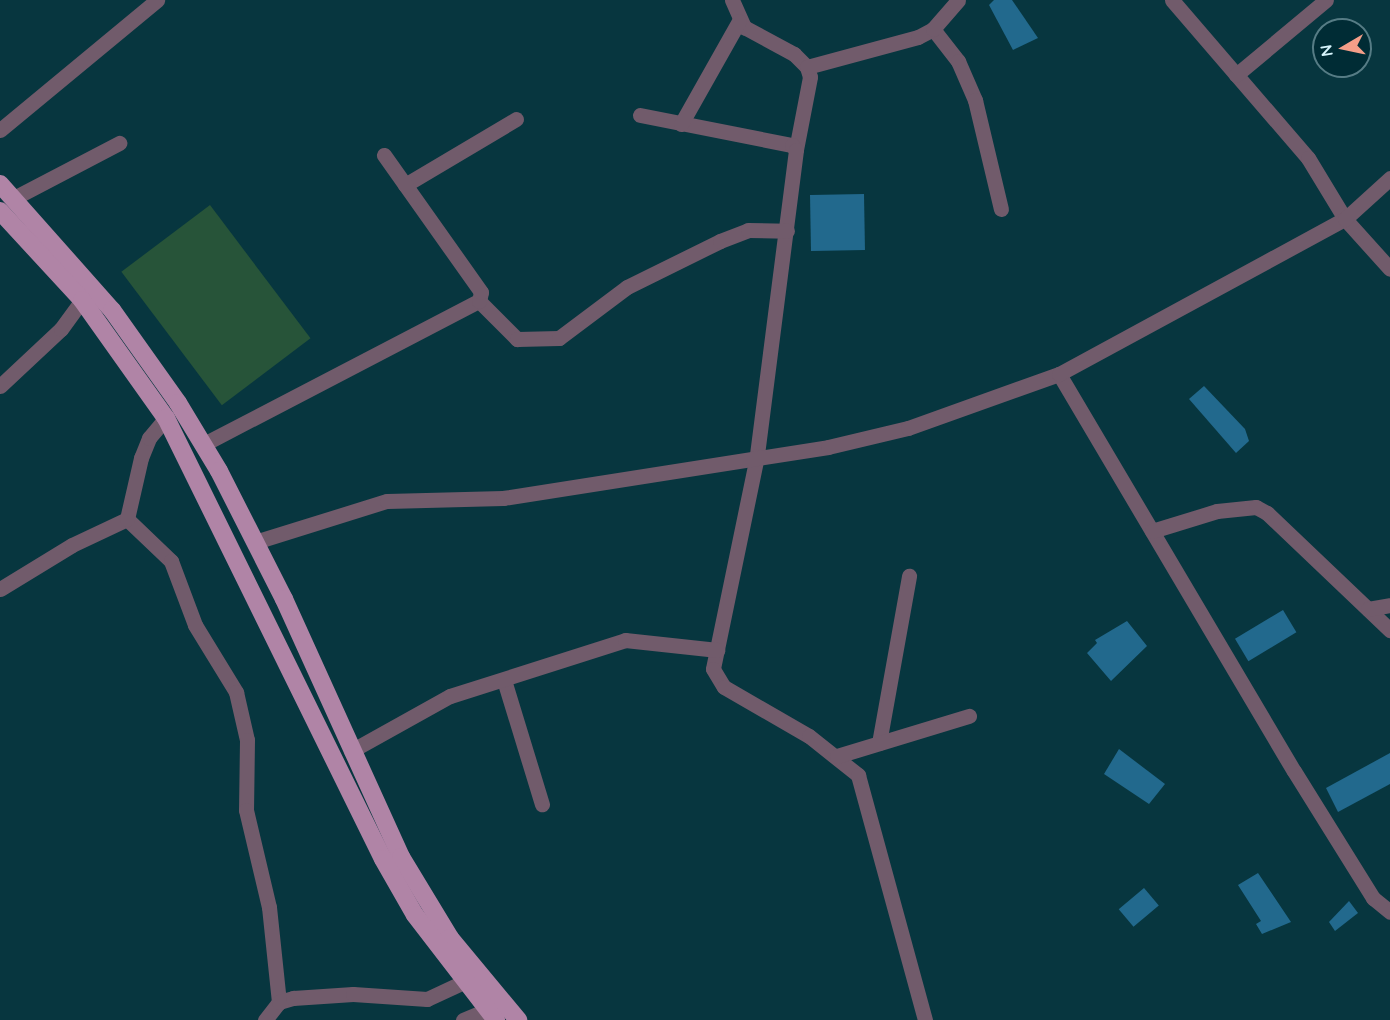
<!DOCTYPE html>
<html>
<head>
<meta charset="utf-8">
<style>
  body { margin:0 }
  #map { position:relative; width:1390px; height:1020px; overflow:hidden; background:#07363f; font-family:Quicksand,sans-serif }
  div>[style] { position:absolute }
  .green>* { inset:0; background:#275439; transform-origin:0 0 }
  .building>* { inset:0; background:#22698d; transform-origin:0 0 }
  .minor>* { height:15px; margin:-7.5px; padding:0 7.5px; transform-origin:7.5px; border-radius:7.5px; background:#715b6b }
  .major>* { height:18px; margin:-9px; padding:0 9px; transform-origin:9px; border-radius:9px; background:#b084a6 }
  span { translate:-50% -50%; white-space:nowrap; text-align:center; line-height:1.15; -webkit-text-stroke:5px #002c35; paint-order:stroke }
  .north { position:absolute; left:1312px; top:18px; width:60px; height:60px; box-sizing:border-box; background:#002c35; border:2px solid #567c85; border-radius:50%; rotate:261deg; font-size:16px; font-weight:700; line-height:24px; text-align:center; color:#d6f4fc }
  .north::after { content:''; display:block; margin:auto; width:21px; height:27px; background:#f49e88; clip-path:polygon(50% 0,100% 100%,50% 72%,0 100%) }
</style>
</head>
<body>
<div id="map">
  <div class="green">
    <i style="left:210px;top:205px;width:167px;height:111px;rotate:53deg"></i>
  </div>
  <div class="building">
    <i style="clip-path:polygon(994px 0,1012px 0,1038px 38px,1013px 50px,989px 5px)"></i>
    <i style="left:864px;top:194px;width:56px;height:54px;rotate:89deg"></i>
    <i style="clip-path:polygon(1204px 386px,1245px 429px,1249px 441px,1236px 453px,1189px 399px)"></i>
    <i style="left:1283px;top:610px;width:26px;height:56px;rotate:59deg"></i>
    <i style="clip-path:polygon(1127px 621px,1147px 646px,1111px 681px,1087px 653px,1097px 643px,1095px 640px)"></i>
    <i style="clip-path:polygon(1119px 749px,1165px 784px,1149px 804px,1104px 774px)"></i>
    <i style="clip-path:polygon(1390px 753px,1390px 784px,1338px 812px,1326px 788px)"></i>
    <i style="clip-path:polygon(1258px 873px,1291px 922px,1262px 934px,1256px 924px,1261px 921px,1238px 885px)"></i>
    <i style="left:1144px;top:888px;width:23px;height:33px;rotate:50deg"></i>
    <i style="clip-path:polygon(1349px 901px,1358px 913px,1335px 931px,1329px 922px)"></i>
  </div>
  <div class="minor">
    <i style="left:732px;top:0;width:30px;rotate:66deg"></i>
    <i style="left:744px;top:27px;width:57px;rotate:28.4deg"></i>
    <i style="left:794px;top:54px;width:18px;rotate:45deg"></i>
    <i style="left:807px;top:67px;width:10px;rotate:73deg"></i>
    <i style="left:810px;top:77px;width:74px;rotate:100.9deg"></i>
    <i style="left:1172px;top:0;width:208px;rotate:49.3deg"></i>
    <i style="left:1308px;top:158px;width:71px;rotate:58.8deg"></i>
    <i style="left:1345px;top:219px;width:67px;rotate:48deg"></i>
    <i style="left:933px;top:29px;width:41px;rotate:52deg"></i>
    <i style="left:958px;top:61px;width:43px;rotate:66.4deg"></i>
    <i style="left:975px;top:100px;width:112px;rotate:76.6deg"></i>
    <i style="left:807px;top:67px;width:115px;rotate:-15.1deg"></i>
    <i style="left:918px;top:37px;width:17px;rotate:-28deg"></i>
    <i style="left:933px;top:29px;width:38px;rotate:-49deg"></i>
    <i style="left:1236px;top:75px;width:117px;rotate:-39.8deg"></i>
    <i style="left:640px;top:115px;width:155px;rotate:11.2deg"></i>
    <i style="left:792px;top:145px;width:6px;rotate:51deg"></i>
    <i style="left:796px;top:150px;width:308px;rotate:97.3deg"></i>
    <i style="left:757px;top:456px;width:217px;rotate:101.7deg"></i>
    <i style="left:713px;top:669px;width:21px;rotate:59deg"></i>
    <i style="left:724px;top:687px;width:98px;rotate:30deg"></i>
    <i style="left:809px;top:736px;width:63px;rotate:38.5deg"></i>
    <i style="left:858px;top:775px;width:254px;rotate:74.7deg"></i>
    <i style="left:681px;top:124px;width:118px;rotate:-60.6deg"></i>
    <i style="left:0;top:130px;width:204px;rotate:-39.6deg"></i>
    <i style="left:405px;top:185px;width:129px;rotate:-30.7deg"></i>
    <i style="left:14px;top:198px;width:119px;rotate:-27.6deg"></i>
    <i style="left:479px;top:301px;width:54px;rotate:45deg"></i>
    <i style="left:517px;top:339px;width:42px;rotate:-1.4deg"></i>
    <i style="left:559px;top:338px;width:85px;rotate:-36.9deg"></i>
    <i style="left:627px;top:287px;width:104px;rotate:-26.3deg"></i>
    <i style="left:720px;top:241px;width:30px;rotate:-21deg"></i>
    <i style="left:748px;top:230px;width:39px;rotate:1deg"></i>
    <i style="left:1059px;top:374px;width:461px;rotate:59.4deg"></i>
    <i style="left:1294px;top:771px;width:150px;rotate:58.1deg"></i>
    <i style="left:1373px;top:898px;width:22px;rotate:39deg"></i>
    <i style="left:0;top:386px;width:83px;rotate:-43.1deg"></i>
    <i style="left:61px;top:329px;width:36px;rotate:-54deg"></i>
    <i style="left:202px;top:445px;width:312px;rotate:-27.5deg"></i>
    <i style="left:479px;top:301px;width:9px;rotate:-77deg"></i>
    <i style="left:481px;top:292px;width:168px;rotate:-125.3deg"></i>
    <i style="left:127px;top:519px;width:61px;rotate:43.7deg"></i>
    <i style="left:171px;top:561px;width:68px;rotate:69.4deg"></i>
    <i style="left:195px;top:625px;width:79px;rotate:58.5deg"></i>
    <i style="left:236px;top:692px;width:49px;rotate:77.1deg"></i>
    <i style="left:247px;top:740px;width:70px;rotate:90.8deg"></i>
    <i style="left:246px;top:810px;width:100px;rotate:76.7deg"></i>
    <i style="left:269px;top:907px;width:96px;rotate:84deg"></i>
    <i style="left:1152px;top:531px;width:68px;rotate:-17.1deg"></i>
    <i style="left:1217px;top:511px;width:39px;rotate:-6deg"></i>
    <i style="left:1256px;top:507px;width:13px;rotate:29deg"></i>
    <i style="left:1267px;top:513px;width:170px;rotate:43.6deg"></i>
    <i style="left:255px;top:542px;width:138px;rotate:-17.3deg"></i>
    <i style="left:387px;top:501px;width:116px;rotate:-1.5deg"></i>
    <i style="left:503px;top:498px;width:329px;rotate:-8.9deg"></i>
    <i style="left:828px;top:447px;width:82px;rotate:-13.4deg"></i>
    <i style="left:908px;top:428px;width:160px;rotate:-19.7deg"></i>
    <i style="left:1059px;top:374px;width:325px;rotate:-28.5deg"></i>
    <i style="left:1345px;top:219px;width:61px;rotate:-42.3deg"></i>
    <i style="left:0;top:589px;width:84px;rotate:-31.4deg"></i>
    <i style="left:72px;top:545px;width:61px;rotate:-25.3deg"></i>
    <i style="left:127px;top:519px;width:63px;rotate:-77.1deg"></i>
    <i style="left:141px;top:458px;width:22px;rotate:-68deg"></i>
    <i style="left:149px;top:438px;width:26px;rotate:-50deg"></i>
    <i style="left:1368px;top:609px;width:22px;rotate:-10deg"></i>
    <i style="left:504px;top:680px;width:130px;rotate:73deg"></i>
    <i style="left:879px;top:743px;width:170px;rotate:-79.8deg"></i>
    <i style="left:351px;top:751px;width:113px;rotate:-29.1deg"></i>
    <i style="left:450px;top:696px;width:184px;rotate:-17.7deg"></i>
    <i style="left:625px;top:640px;width:93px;rotate:6.2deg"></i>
    <i style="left:837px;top:756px;width:138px;rotate:-16.9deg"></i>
    <i style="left:265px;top:1020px;width:23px;rotate:-52deg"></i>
    <i style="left:279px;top:1002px;width:15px;rotate:-16deg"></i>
    <i style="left:293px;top:998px;width:60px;rotate:-3.8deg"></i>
    <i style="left:353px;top:994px;width:74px;rotate:3.9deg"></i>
    <i style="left:427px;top:999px;width:40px;rotate:-25deg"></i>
    <i style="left:463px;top:1020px;width:26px;rotate:-23deg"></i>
  </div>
  <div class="major">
    <i style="left:0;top:184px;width:169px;rotate:48.4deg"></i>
    <i style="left:112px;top:310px;width:114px;rotate:54.6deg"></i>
    <i style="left:178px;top:403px;width:79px;rotate:58.9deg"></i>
    <i style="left:219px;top:471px;width:144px;rotate:63.1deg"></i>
    <i style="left:284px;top:599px;width:283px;rotate:65.6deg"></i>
    <i style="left:401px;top:857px;width:95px;rotate:58.8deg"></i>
    <i style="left:450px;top:938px;width:107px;rotate:50.3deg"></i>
    <i style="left:0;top:211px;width:121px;rotate:47.3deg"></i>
    <i style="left:82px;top:300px;width:145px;rotate:54.6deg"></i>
    <i style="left:166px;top:418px;width:491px;rotate:63.8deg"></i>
    <i style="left:383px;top:859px;width:64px;rotate:60.3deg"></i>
    <i style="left:415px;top:915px;width:133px;rotate:52.4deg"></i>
  </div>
  <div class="north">N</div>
</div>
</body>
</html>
